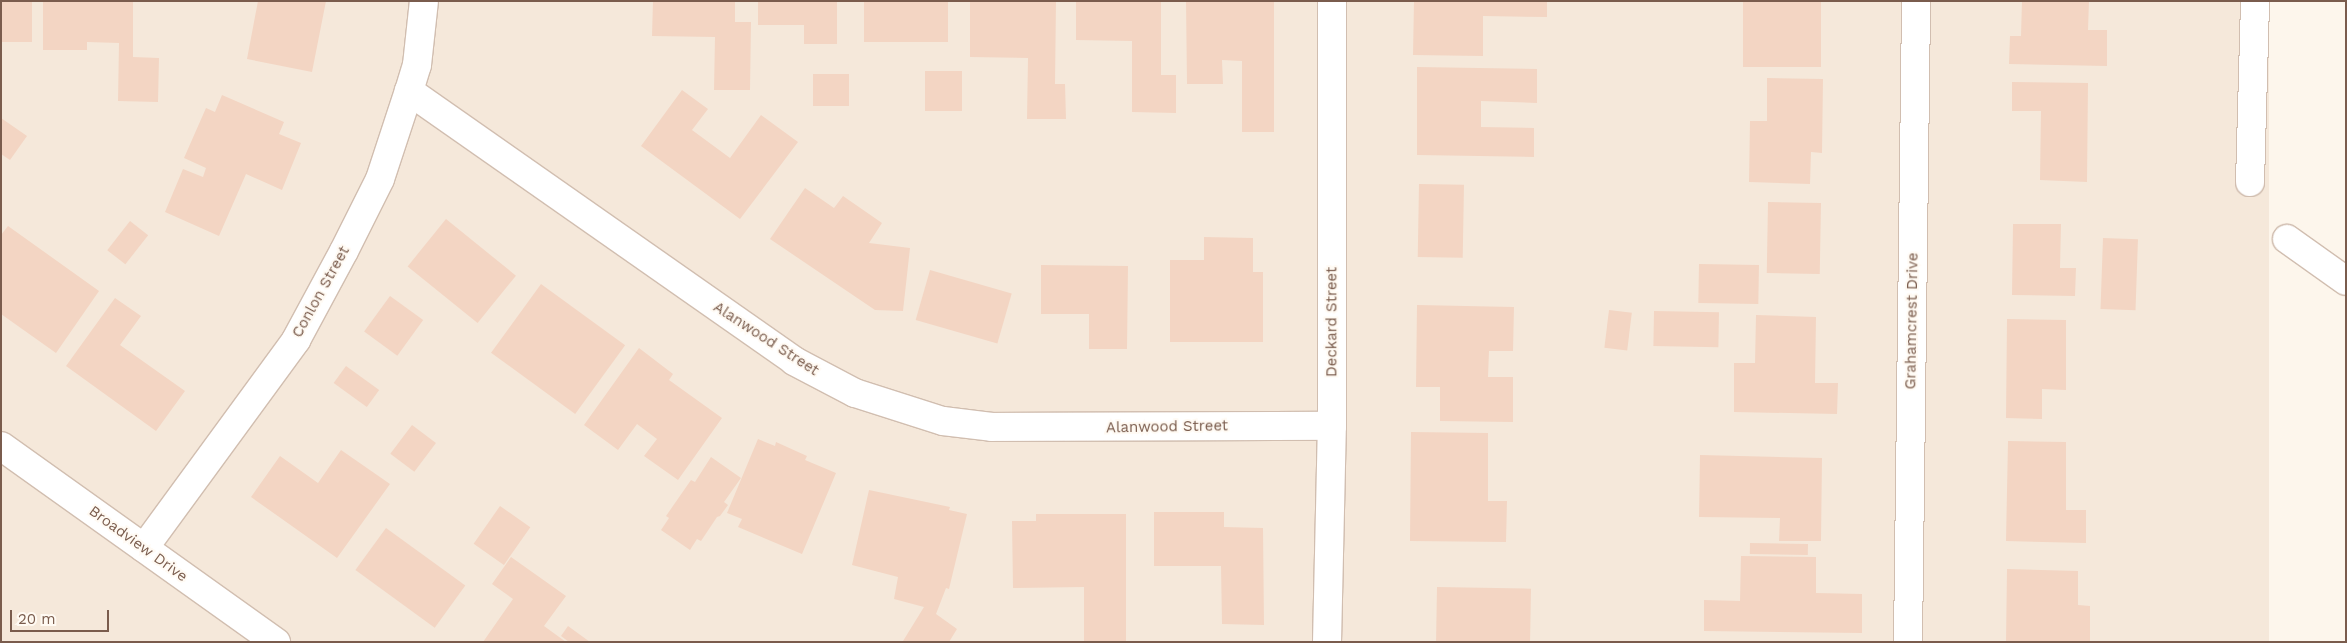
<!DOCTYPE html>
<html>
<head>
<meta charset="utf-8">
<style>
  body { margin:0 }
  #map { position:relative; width:2347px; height:643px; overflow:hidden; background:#fdf6ec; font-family:"Work Sans",sans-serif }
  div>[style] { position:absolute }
  .residential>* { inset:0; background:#f5e8da; transform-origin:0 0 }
  .building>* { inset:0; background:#f3d5c3; transform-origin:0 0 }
  .roads { filter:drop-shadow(1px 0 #d1beb0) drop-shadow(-1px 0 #d1beb0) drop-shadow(0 1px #d1beb0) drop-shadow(0 -1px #d1beb0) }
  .minor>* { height:28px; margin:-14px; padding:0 14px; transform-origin:14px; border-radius:14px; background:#fff }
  span { translate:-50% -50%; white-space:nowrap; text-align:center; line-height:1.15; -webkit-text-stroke:4px #fffaf3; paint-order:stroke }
  .street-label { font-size:15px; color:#7a5c4d }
  .frame { position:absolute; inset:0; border:2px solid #7a5c4d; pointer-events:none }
  .scale { position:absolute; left:10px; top:610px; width:99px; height:22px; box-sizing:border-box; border:2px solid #7a5c4d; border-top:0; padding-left:6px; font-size:15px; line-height:18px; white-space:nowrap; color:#7a5c4d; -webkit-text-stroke:4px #fffaf3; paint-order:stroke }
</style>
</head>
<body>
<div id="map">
  <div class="residential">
    <i style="left:1px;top:1px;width:2268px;height:641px"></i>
  </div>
  <div class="building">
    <i style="left:1px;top:1px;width:31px;height:41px"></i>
    <i style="clip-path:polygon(43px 1px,133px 1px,133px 57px,159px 58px,158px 102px,118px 101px,119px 43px,87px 42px,87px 50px,43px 50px)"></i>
    <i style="clip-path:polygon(258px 1px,326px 1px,312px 72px,247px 59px)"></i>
    <i style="clip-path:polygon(653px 1px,735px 1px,735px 22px,751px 22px,750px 90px,714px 90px,715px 37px,652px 36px)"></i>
    <i style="clip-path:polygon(758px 1px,837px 1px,837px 44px,804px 44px,804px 25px,758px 25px)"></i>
    <i style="left:864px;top:1px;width:84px;height:41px"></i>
    <i style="clip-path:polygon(970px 1px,1056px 1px,1055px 84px,1065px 84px,1066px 119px,1027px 119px,1028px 58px,970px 57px)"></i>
    <i style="clip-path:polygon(1076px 1px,1161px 1px,1161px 75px,1176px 75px,1176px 113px,1132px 112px,1132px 41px,1076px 40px)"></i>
    <i style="clip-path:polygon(1186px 1px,1274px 1px,1274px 132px,1242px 132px,1242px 61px,1222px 60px,1223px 84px,1187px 84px)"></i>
    <i style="clip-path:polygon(1414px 1px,1547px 1px,1547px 17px,1483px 16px,1483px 56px,1413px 55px)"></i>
    <i style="left:1743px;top:1px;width:78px;height:66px"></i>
    <i style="clip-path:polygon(2022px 1px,2089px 1px,2088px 30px,2107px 30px,2107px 66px,2009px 64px,2010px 36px,2021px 36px)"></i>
    <i style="clip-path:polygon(1417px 67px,1537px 69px,1537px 103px,1481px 101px,1481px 127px,1534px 128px,1534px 157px,1417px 155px)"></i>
    <i style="left:925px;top:71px;width:37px;height:40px"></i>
    <i style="left:813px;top:74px;width:36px;height:32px"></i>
    <i style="clip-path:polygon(1767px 78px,1823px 79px,1822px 153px,1811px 152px,1810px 184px,1749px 182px,1750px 121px,1767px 121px)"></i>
    <i style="clip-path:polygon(2012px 82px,2088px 83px,2087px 182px,2040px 180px,2041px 111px,2012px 111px)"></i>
    <i style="clip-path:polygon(682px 90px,708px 109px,692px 130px,730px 158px,761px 115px,798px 142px,740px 219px,641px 146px)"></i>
    <i style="clip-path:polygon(222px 95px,284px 122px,279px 134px,301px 143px,282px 190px,246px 174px,219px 236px,165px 212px,183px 169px,203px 177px,206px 168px,184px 158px,206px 108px,215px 112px)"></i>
    <i style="clip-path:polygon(1px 118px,27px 136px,10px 160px,1px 154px)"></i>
    <i style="left:1419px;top:184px;width:45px;height:73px;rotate:1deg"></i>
    <i style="clip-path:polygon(805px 188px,834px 208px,843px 196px,882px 223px,869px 243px,910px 248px,903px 311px,875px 310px,770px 239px)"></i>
    <i style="left:1768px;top:202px;width:53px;height:71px;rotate:1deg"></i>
    <i style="left:446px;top:219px;width:90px;height:61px;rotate:39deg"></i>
    <i style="left:130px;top:221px;width:23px;height:37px;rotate:38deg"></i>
    <i style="clip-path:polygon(2013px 224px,2061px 224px,2060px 268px,2076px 268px,2075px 296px,2012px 295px)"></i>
    <i style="clip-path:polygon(8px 226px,99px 291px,56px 353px,1px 314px,1px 235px)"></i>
    <i style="clip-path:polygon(1204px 237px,1253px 238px,1253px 272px,1263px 272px,1263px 342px,1170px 342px,1170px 260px,1204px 260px)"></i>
    <i style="left:2103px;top:238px;width:35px;height:71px;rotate:2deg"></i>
    <i style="left:1699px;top:264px;width:60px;height:39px;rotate:1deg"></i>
    <i style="clip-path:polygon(1041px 265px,1128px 266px,1127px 349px,1089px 349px,1089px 314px,1041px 314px)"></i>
    <i style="left:930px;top:270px;width:85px;height:52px;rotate:16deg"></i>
    <i style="left:541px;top:284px;width:104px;height:85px;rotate:36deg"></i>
    <i style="left:390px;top:296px;width:41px;height:44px;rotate:36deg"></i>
    <i style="clip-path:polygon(115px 298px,141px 316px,120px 345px,185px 391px,156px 431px,66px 366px)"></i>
    <i style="clip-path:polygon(1417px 305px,1514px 307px,1513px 351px,1489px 351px,1488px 377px,1513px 377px,1513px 422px,1440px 421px,1440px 387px,1416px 387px)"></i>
    <i style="left:1609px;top:310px;width:23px;height:38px;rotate:7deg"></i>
    <i style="left:1654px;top:311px;width:65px;height:35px;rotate:1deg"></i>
    <i style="clip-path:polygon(1756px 315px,1816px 317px,1815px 383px,1838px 383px,1837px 414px,1734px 412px,1734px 363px,1755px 363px)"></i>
    <i style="clip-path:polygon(2007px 319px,2066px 320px,2066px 390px,2042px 389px,2042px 419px,2006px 418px)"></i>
    <i style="clip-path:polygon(639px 348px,673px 374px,669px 380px,722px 418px,678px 480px,644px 456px,657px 439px,637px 424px,618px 450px,584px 425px)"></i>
    <i style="left:346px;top:366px;width:41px;height:21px;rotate:36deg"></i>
    <i style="left:412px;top:425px;width:30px;height:36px;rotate:37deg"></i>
    <i style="clip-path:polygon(1411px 432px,1488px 433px,1488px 501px,1507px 501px,1506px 542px,1410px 541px)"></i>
    <i style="clip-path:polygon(758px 439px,775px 446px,776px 442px,807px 456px,805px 460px,836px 473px,802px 554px,738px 527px,742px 519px,727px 513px)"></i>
    <i style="clip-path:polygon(2008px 441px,2066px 442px,2066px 510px,2086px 510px,2086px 543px,2006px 541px)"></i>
    <i style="clip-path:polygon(341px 450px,390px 484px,337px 558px,251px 497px,280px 456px,318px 483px)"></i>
    <i style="clip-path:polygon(1700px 455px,1822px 458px,1821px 541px,1779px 541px,1780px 518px,1699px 517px)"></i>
    <i style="clip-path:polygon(711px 457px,741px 478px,724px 502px,728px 505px,720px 516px,717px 517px,701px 541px,697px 539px,690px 550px,661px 530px,669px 518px,666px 516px,691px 480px,695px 482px)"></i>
    <i style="clip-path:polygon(869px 490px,950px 507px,949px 510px,967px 514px,949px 589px,946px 588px,936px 614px,957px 629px,949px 642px,903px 641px,924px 607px,894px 599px,898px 577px,852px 565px)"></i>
    <i style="left:500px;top:506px;width:37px;height:46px;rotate:35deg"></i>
    <i style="clip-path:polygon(1154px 512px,1224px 512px,1224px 527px,1263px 528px,1264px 625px,1222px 624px,1221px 566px,1154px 566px)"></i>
    <i style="clip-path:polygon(1036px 514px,1126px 514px,1126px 642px,1084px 642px,1084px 587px,1013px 588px,1012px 521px,1036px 521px)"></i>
    <i style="left:386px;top:528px;width:98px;height:52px;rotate:36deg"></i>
    <i style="left:1750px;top:543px;width:58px;height:11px;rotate:1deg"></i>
    <i style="clip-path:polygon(1741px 556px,1816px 557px,1816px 593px,1862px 594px,1862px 633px,1704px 631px,1704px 600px,1740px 601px)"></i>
    <i style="clip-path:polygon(511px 557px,566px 596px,544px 626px,566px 642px,483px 642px,513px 599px,492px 584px)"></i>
    <i style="clip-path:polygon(2007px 569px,2078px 571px,2078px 605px,2090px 606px,2090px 642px,2006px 642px)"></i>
    <i style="left:1437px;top:587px;width:94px;height:55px;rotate:1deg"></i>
    <i style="clip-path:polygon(568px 626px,590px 642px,569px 642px,561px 636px)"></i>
  </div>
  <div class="roads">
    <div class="minor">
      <i style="left:409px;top:91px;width:470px;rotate:35deg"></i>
      <i style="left:794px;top:361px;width:69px;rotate:27.7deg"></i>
      <i style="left:855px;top:393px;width:92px;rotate:17.7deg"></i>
      <i style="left:943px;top:421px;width:49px;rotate:7deg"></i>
      <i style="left:992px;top:427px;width:340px;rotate:-0.2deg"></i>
      <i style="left:2250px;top:182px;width:181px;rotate:-88.4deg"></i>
      <i style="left:2287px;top:239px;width:72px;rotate:35.4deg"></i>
      <i style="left:1px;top:446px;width:338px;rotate:35.5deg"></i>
      <i style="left:144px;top:548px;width:258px;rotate:-53.8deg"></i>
      <i style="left:296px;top:340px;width:101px;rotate:-61.7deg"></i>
      <i style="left:344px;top:251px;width:80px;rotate:-63.4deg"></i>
      <i style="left:380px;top:179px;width:93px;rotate:-71.8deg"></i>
      <i style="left:409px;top:91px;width:27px;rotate:-73deg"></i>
      <i style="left:417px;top:65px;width:64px;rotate:-83.8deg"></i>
      <i style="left:1327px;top:642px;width:216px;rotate:-88.7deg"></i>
      <i style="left:1332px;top:426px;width:425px;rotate:-90deg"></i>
      <i style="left:1908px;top:642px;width:641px;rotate:-89.28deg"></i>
    </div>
  </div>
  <div class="street-label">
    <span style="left:321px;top:292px;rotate:-61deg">Conlon Street</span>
    <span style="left:1912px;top:321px;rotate:-89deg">Grahamcrest Drive</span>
    <span style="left:1332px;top:322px;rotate:-90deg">Deckard Street</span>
    <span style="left:766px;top:339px;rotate:33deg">Alanwood Street</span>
    <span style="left:1167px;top:427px;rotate:-1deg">Alanwood Street</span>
    <span style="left:138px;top:544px;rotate:36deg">Broadview Drive</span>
  </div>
  <div class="frame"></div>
  <div class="scale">20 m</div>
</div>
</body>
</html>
